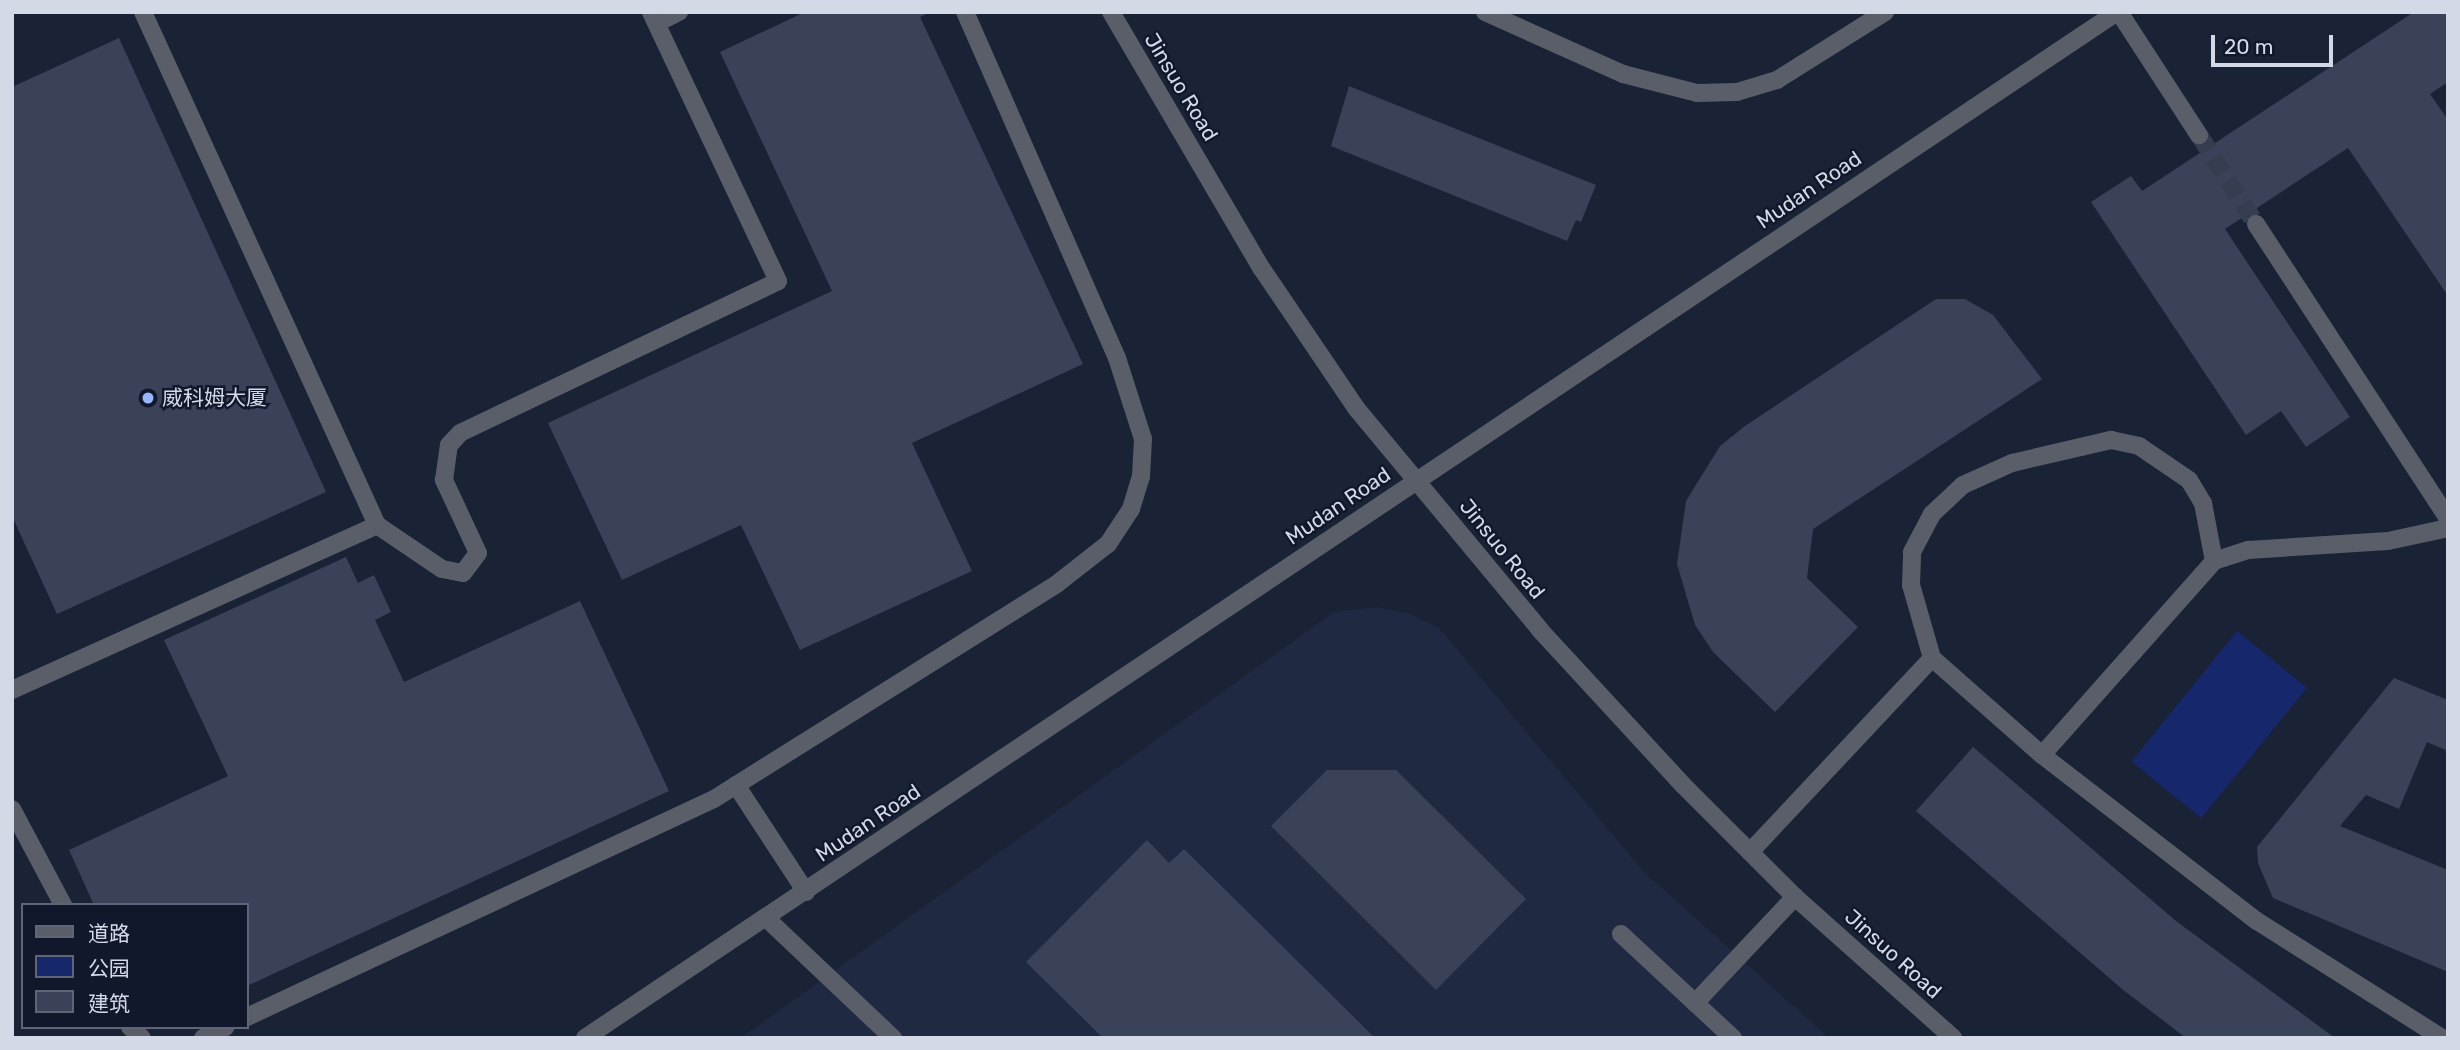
<!DOCTYPE html>
<html>
<head>
<meta charset="utf-8">
<style>
  body { margin:0 }
  #map { position:relative; width:2460px; height:1050px; overflow:hidden; background:#1a2235; font-family:Rubik,"Noto Sans SC",sans-serif }
  div>[style] { position:absolute }
  .built>* { inset:0; background:#1f2942 }
  .green>* { inset:0; background:#16276b; transform-origin:0 0 }
  .building>* { inset:0; background:#394258 }
  .minor-tunnel>* { height:18px; margin-top:-9px; transform-origin:0; background:repeating-linear-gradient(90deg,#363d50 0 18px,transparent 0 27px) }
  .minor>* { height:18px; margin:-9px; padding:0 9px; transform-origin:9px; border-radius:9px; background:#595e68 }
  .dots>* { width:19px; height:19px; translate:-50% -50%; box-sizing:border-box; border:4px solid #11182b; border-radius:50% }
  span { translate:-50% -50%; white-space:nowrap; text-align:center; line-height:1.15; -webkit-text-stroke:5px #11182b; paint-order:stroke }
  .street-label { font-size:21px; color:#d3d9e6 }
  .poi-label { font-size:21px; color:#d3d9e6 }
  .left { translate:0 -50%; text-align:left }
  .frame { position:absolute; inset:0; border:14px solid #d3d9e6; pointer-events:none }
  .legend { position:absolute; left:21px; top:903px; width:228px; height:126px; box-sizing:border-box; background:#11182b; border:2px solid #5f6576; margin:0; padding:9px 12px; list-style:none; font-size:21px; color:#d3d9e6 }
  .legend li { display:flex; align-items:center; gap:14px; height:35px }
  .legend b { width:35px; border:2px solid #5f6576 }
  .scale { position:absolute; left:2211px; top:35px; width:122px; height:32px; box-sizing:border-box; border:4px solid #d3d9e6; border-top:0; padding-left:9px; font-size:21px; line-height:24px; white-space:nowrap; color:#d3d9e6; -webkit-text-stroke:5px #11182b; paint-order:stroke }
</style>
</head>
<body>
<div id="map">
  <div class="built">
    <i style="clip-path:polygon(1376px 607px,1410px 614px,1439px 628px,1645px 873px,1829px 1038px,741px 1038px,1334px 612px)"></i>
  </div>
  <div class="green">
    <i style="left:2237px;top:631px;width:90px;height:168px;rotate:39deg"></i>
  </div>
  <div class="building">
    <i style="clip-path:polygon(805px 12px,930px 12px,920px 17px,1083px 364px,912px 443px,972px 571px,800px 650px,741px 525px,622px 580px,548px 423px,832px 291px,720px 52px)"></i>
    <i style="clip-path:polygon(2414px 12px,2448px 12px,2448px 82px,2430px 94px,2448px 120px,2448px 296px,2348px 148px,2225px 229px,2350px 417px,2306px 447px,2281px 411px,2246px 435px,2091px 202px,2131px 176px,2142px 191px)"></i>
    <i style="clip-path:polygon(119px 38px,326px 492px,57px 614px,12px 516px,12px 87px)"></i>
    <i style="clip-path:polygon(1349px 86px,1596px 185px,1581px 222px,1576px 220px,1567px 241px,1331px 146px)"></i>
    <i style="clip-path:polygon(1936px 299px,1965px 299px,1993px 315px,2042px 379px,1813px 529px,1807px 578px,1858px 627px,1775px 712px,1713px 652px,1695px 625px,1677px 564px,1686px 501px,1720px 446px,1745px 426px)"></i>
    <i style="clip-path:polygon(346px 557px,358px 583px,374px 575px,391px 612px,375px 620px,404px 682px,580px 601px,669px 791px,247px 986px,247px 905px,94px 905px,69px 850px,228px 776px,164px 640px)"></i>
    <i style="clip-path:polygon(2394px 678px,2448px 700px,2448px 751px,2427px 742px,2399px 809px,2366px 795px,2340px 826px,2448px 870px,2448px 972px,2273px 898px,2258px 863px,2257px 847px)"></i>
    <i style="clip-path:polygon(1973px 747px,2176px 921px,2335px 1038px,2186px 1038px,2122px 989px,1916px 811px)"></i>
    <i style="clip-path:polygon(1327px 770px,1396px 770px,1526px 899px,1436px 990px,1271px 826px)"></i>
    <i style="clip-path:polygon(1147px 840px,1169px 863px,1184px 849px,1375px 1038px,1103px 1038px,1026px 962px)"></i>
  </div>
  <div class="minor-tunnel">
    <i style="left:2199px;top:135px;width:106px;rotate:57.4deg"></i>
  </div>
  <div class="minor">
    <i style="left:1111px;top:12px;width:298px;rotate:59.6deg"></i>
    <i style="left:1262px;top:269px;width:168px;rotate:55.9deg"></i>
    <i style="left:1356px;top:408px;width:288px;rotate:50.3deg"></i>
    <i style="left:1540px;top:630px;width:211px;rotate:47.3deg"></i>
    <i style="left:1683px;top:785px;width:158px;rotate:45deg"></i>
    <i style="left:1795px;top:897px;width:212px;rotate:41.7deg"></i>
    <i style="left:1485px;top:12px;width:151px;rotate:24.2deg"></i>
    <i style="left:1623px;top:74px;width:76px;rotate:14.4deg"></i>
    <i style="left:1697px;top:93px;width:40px;rotate:-1.4deg"></i>
    <i style="left:1737px;top:92px;width:42px;rotate:-16.7deg"></i>
    <i style="left:1777px;top:80px;width:128px;rotate:-32.2deg"></i>
    <i style="left:2119px;top:12px;width:147px;rotate:57deg"></i>
    <i style="left:657px;top:23px;width:25px;rotate:-27deg"></i>
    <i style="left:2256px;top:224px;width:352px;rotate:56.9deg"></i>
    <i style="left:377px;top:525px;width:78px;rotate:34.1deg"></i>
    <i style="left:442px;top:569px;width:21px;rotate:11deg"></i>
    <i style="left:463px;top:573px;width:25px;rotate:-53deg"></i>
    <i style="left:478px;top:553px;width:81px;rotate:-115deg"></i>
    <i style="left:444px;top:480px;width:35px;rotate:-82deg"></i>
    <i style="left:449px;top:445px;width:16px;rotate:-47deg"></i>
    <i style="left:460px;top:433px;width:352px;rotate:-25.5deg"></i>
    <i style="left:778px;top:281px;width:297px;rotate:-115.3deg"></i>
    <i style="left:1932px;top:658px;width:76px;rotate:-106deg"></i>
    <i style="left:1911px;top:585px;width:33px;rotate:-88deg"></i>
    <i style="left:1912px;top:552px;width:43px;rotate:-62.2deg"></i>
    <i style="left:1932px;top:514px;width:42px;rotate:-43.1deg"></i>
    <i style="left:1963px;top:485px;width:54px;rotate:-24.2deg"></i>
    <i style="left:2012px;top:463px;width:102px;rotate:-13.1deg"></i>
    <i style="left:2111px;top:440px;width:29px;rotate:12deg"></i>
    <i style="left:2139px;top:446px;width:60px;rotate:34.2deg"></i>
    <i style="left:2189px;top:480px;width:27px;rotate:59deg"></i>
    <i style="left:2203px;top:503px;width:59px;rotate:79.3deg"></i>
    <i style="left:12px;top:690px;width:401px;rotate:-24.3deg"></i>
    <i style="left:377px;top:525px;width:564px;rotate:-114.52deg"></i>
    <i style="left:2042px;top:755px;width:259px;rotate:-48.4deg"></i>
    <i style="left:2214px;top:561px;width:36px;rotate:-18deg"></i>
    <i style="left:2248px;top:550px;width:140px;rotate:-3.7deg"></i>
    <i style="left:2388px;top:541px;width:61px;rotate:-12.2deg"></i>
    <i style="left:736px;top:785px;width:128px;rotate:56.8deg"></i>
    <i style="left:12px;top:809px;width:109px;rotate:62deg"></i>
    <i style="left:1750px;top:852px;width:266px;rotate:-46.8deg"></i>
    <i style="left:1932px;top:658px;width:147px;rotate:41.4deg"></i>
    <i style="left:2042px;top:755px;width:272px;rotate:37.7deg"></i>
    <i style="left:2257px;top:921px;width:219px;rotate:32.3deg"></i>
    <i style="left:766px;top:918px;width:175px;rotate:43.4deg"></i>
    <i style="left:1621px;top:934px;width:153px;rotate:42.9deg"></i>
    <i style="left:1695px;top:1003px;width:146px;rotate:-46.7deg"></i>
    <i style="left:247px;top:1017px;width:515px;rotate:-25.02deg"></i>
    <i style="left:714px;top:799px;width:406px;rotate:-32.1deg"></i>
    <i style="left:1058px;top:583px;width:63px;rotate:-38deg"></i>
    <i style="left:1108px;top:544px;width:42px;rotate:-56.7deg"></i>
    <i style="left:1131px;top:509px;width:34px;rotate:-73deg"></i>
    <i style="left:1141px;top:477px;width:38px;rotate:-87deg"></i>
    <i style="left:1143px;top:439px;width:85px;rotate:-107.8deg"></i>
    <i style="left:1117px;top:358px;width:378px;rotate:-113.7deg"></i>
    <i style="left:130px;top:1027px;width:16px;rotate:43deg"></i>
    <i style="left:203px;top:1038px;width:25px;rotate:-26deg"></i>
    <i style="left:585px;top:1038px;width:1844px;rotate:-33.81deg"></i>
  </div>
  <div class="dots">
    <i style="left:148px;top:398px;background:#99b5fd"></i>
  </div>
  <div class="street-label">
    <span style="left:1181px;top:87px;rotate:59deg">Jinsuo Road</span>
    <span style="left:1809px;top:190px;rotate:-34deg">Mudan Road</span>
    <span style="left:1338px;top:506px;rotate:-34deg">Mudan Road</span>
    <span style="left:1502px;top:549px;rotate:51deg">Jinsuo Road</span>
    <span style="left:868px;top:823px;rotate:-34deg">Mudan Road</span>
    <span style="left:1893px;top:954px;rotate:42deg">Jinsuo Road</span>
  </div>
  <div class="poi-label">
    <span class="left" style="left:162px;top:398px">威科姆大厦</span>
  </div>
  <div class="frame"></div>
  <ul class="legend">
  <li><b style="height:9px;background:#595e68"></b>道路</li>
  <li><b style="height:19px;background:#16276b"></b>公园</li>
  <li><b style="height:19px;background:#394258"></b>建筑</li>
  </ul>
  <div class="scale">20 m</div>
</div>
</body>
</html>
